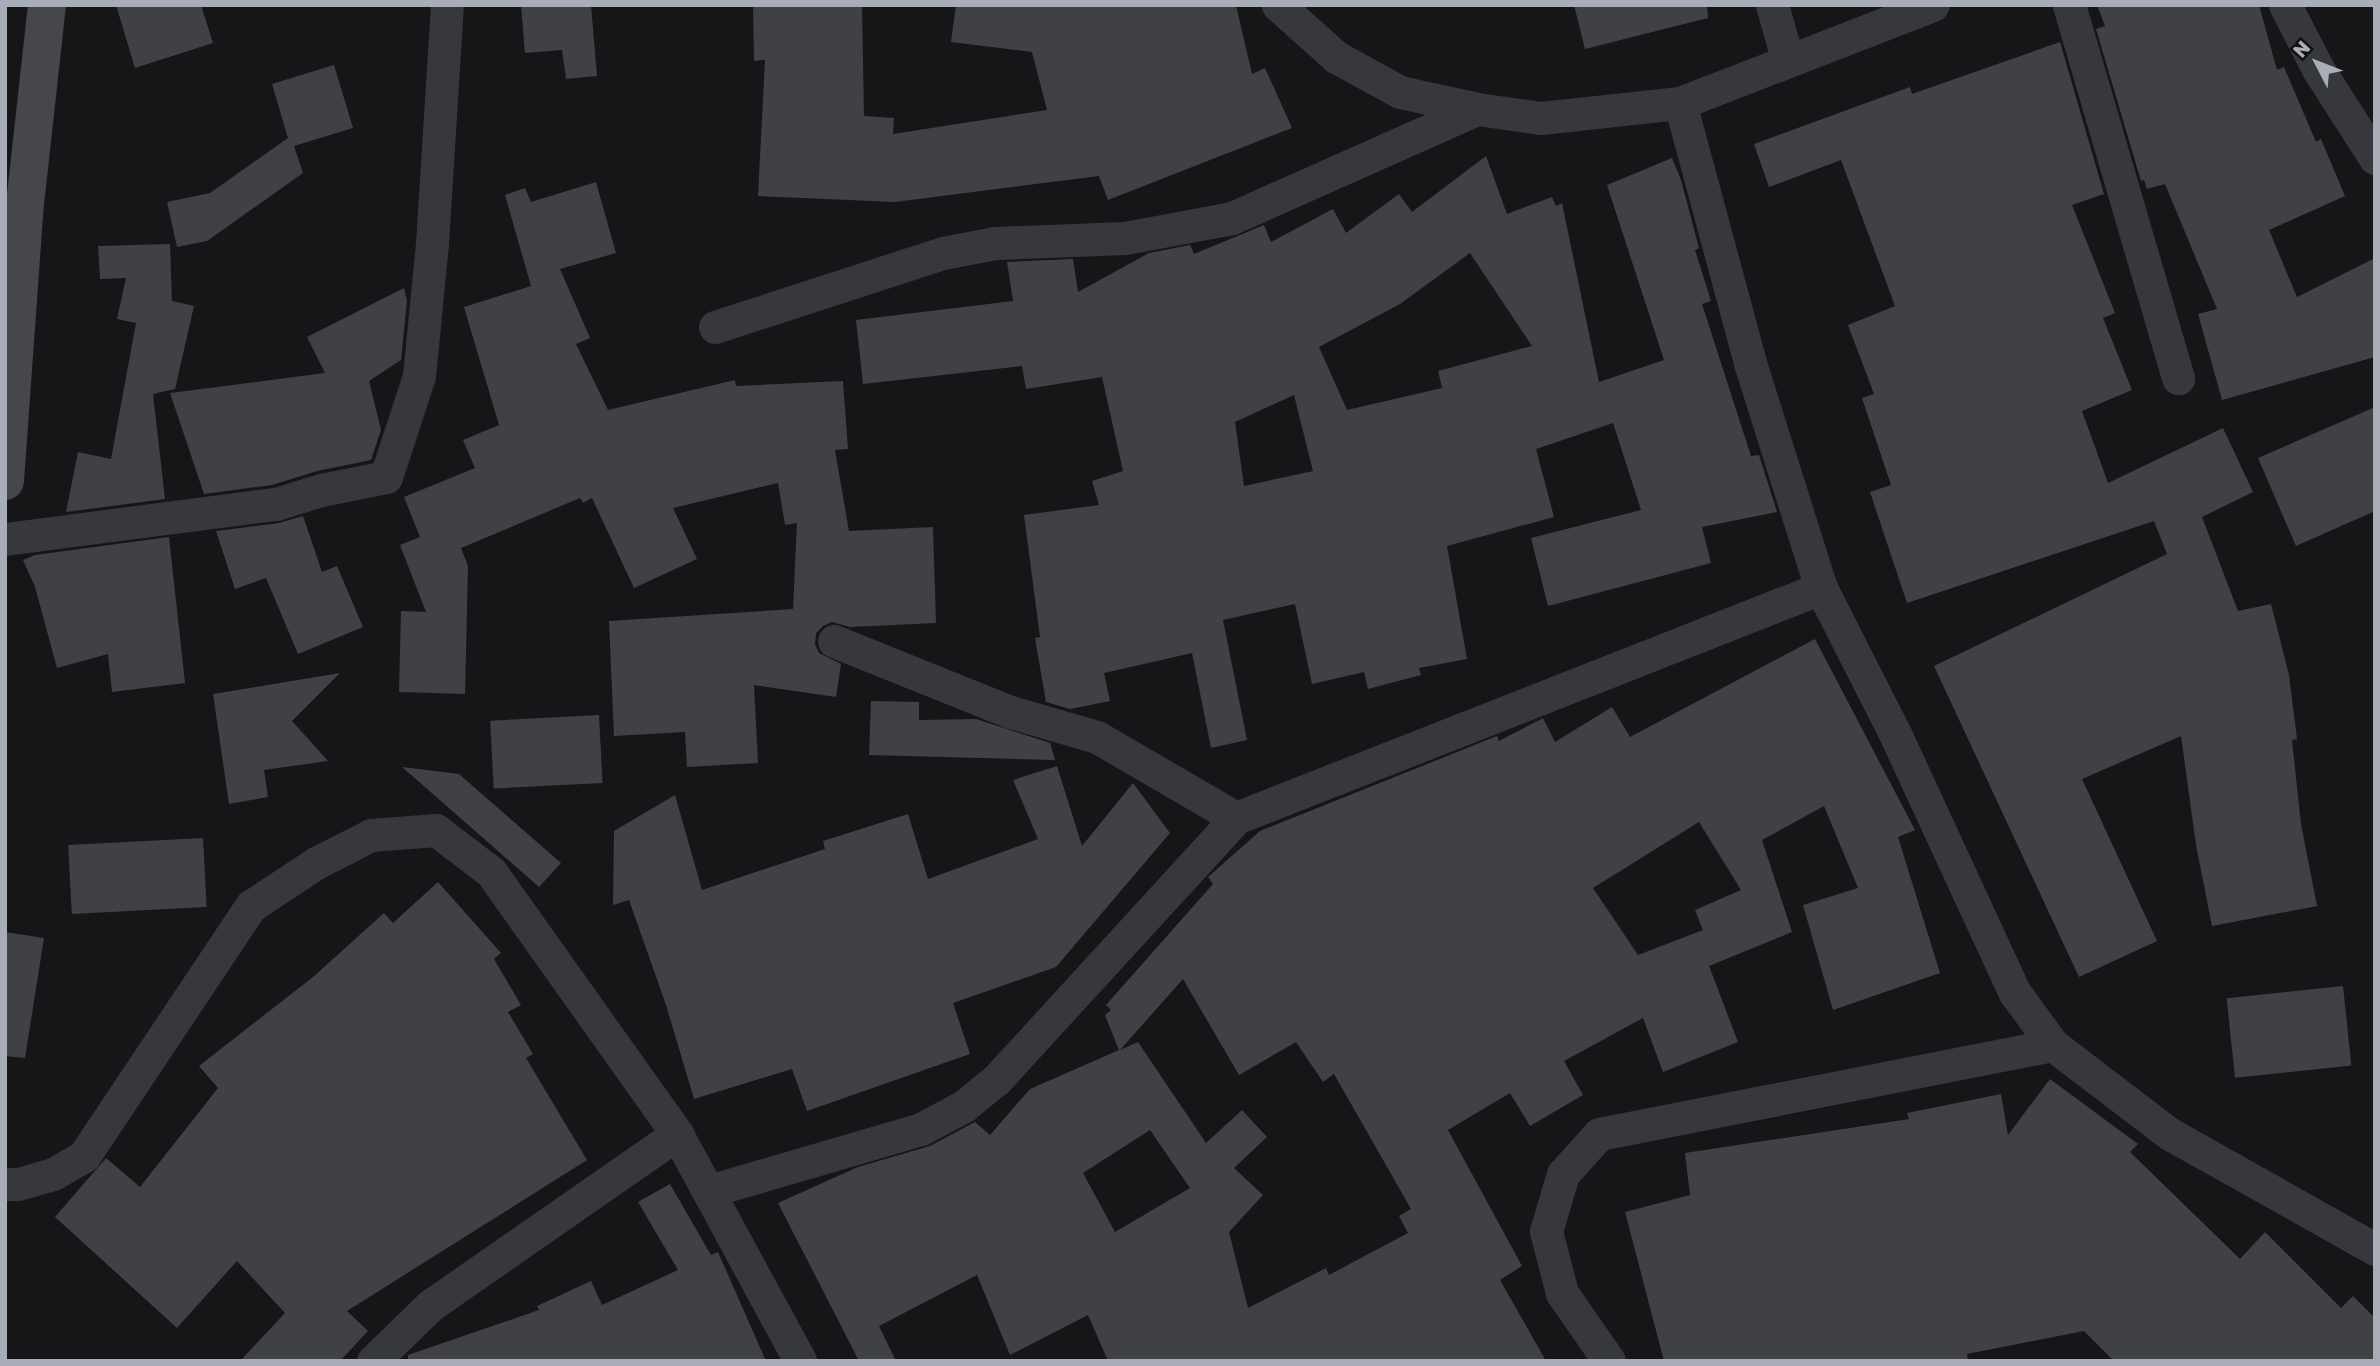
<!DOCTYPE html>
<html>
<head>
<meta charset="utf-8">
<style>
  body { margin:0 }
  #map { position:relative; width:2380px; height:1366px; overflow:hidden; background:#161618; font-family:"Golos Text",sans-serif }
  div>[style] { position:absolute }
  .building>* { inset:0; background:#404145; transform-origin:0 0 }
  .street>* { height:33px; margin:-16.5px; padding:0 16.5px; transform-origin:16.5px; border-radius:16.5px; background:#37383d }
  .secondary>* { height:38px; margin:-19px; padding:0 19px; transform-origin:19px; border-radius:19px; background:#45474d }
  span { translate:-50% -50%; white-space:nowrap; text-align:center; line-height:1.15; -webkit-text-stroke:6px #111113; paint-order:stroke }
  .frame { position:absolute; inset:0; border:7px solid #a8adb8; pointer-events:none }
  .north { position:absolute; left:2282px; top:28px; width:70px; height:70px; -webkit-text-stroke:5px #111113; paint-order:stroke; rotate:312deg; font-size:19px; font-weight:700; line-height:28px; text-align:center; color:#a8adb8 }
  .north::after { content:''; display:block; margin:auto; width:24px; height:32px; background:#a8adb8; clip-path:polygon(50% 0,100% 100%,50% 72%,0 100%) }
</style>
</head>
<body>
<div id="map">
  <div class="building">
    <i style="clip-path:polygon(116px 5px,201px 5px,213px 43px,135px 68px)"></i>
    <i style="clip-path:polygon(521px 5px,591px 5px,597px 76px,566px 79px,562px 50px,525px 53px)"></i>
    <i style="clip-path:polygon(753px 5px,862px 5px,864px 116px,894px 118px,893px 134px,1047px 110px,1032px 52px,951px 42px,956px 5px,1236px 5px,1252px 74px,1265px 68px,1292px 128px,1108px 200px,1099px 176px,895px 202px,758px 196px,765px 60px,754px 61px)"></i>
    <i style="clip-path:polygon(1574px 5px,1707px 5px,1708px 18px,1585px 49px)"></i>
    <i style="clip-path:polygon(2097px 5px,2259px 5px,2277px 70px,2284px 67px,2316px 142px,2321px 139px,2345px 196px,2269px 230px,2297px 297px,2375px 258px,2375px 357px,2222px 400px,2198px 314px,2217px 309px,2165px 184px,2147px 189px,2144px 180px,2141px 181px,2096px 29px,2105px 26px)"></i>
    <i style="clip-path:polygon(2060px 42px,2104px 194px,2072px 205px,2115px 313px,2103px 318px,2132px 390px,2082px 411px,2108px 483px,2223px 428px,2253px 492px,2202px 517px,2238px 611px,2271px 604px,2289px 675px,2297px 739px,2292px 740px,2301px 824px,2317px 906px,2212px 926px,2196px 845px,2181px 736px,2082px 779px,2157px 941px,2079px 977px,1934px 666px,2167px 554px,2154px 521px,1907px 603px,1870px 492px,1891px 485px,1862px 398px,1874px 394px,1848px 325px,1895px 306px,1841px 160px,1769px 187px,1754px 144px,1910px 87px,1912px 94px)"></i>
    <i style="clip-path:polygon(334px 65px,353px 128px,294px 146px,303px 173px,207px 241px,177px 247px,167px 202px,210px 193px,288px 138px,272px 84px)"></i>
    <i style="clip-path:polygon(evenodd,1486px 156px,1507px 214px,1552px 197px,1556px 206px,1562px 203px,1599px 382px,1664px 360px,1607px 185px,1672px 158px,1681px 180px,1699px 248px,1695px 250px,1711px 301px,1702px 304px,1751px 456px,1759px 455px,1777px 512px,1702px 527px,1711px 563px,1548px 606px,1531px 538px,1641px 510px,1613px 423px,1536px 449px,1554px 517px,1447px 546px,1467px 659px,1419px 668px,1421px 675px,1368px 689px,1364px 672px,1312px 684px,1295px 604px,1223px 620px,1247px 740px,1211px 748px,1192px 653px,1104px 673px,1110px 701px,1070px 709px,1046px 702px,1035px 638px,1040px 637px,1024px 515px,1099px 505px,1092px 481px,1123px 471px,1102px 377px,1026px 389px,1022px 366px,863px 384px,856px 320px,1013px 301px,1007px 262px,1073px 259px,1078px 292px,1149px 253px,1190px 245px,1194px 254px,1264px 225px,1271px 242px,1333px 209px,1346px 233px,1399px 194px,1412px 212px,1486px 156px,1470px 253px,1532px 346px,1438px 371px,1442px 388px,1347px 410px,1319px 347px,1400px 304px,1470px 253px,1486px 156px,1294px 395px,1313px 471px,1244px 486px,1235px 422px,1294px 395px)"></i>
    <i style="clip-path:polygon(596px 182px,616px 253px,560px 269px,590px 338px,576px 344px,608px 410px,735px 380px,736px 386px,843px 381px,848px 449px,835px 450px,849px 531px,933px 527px,936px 623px,850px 627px,832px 622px,823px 626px,816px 633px,815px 644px,819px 653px,841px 664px,836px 697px,754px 685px,758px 763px,687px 767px,685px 732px,614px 736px,609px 621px,793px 609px,797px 523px,785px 525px,778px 483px,673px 508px,697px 559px,634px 588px,592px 498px,583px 503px,580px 498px,461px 548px,468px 566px,465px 694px,399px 692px,401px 611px,426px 612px,400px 545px,420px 537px,404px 497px,475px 468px,463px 440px,499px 425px,464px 307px,531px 286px,505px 195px,525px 188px,531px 202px)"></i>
    <i style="clip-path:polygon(170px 244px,172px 301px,194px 306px,175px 389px,153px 394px,165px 499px,66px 512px,78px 452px,111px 459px,136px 323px,117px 319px,126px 278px,100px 279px,98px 246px)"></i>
    <i style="clip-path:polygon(404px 288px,407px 301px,401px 360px,369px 381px,381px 430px,371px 460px,317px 471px,272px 485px,204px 494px,170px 393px,325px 373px,307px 337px)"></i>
    <i style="clip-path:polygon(2375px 407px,2375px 511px,2296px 546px,2258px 458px)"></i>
    <i style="clip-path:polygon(303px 516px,322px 572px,337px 566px,363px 627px,298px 654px,266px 578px,235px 589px,216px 531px,279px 523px)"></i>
    <i style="clip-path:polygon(169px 537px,185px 683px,112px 692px,108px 654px,57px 668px,35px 587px,23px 560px,35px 555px)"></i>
    <i style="clip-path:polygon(evenodd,1815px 639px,1915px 830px,1898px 837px,1940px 973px,1833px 1010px,1803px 905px,1858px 888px,1824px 806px,1762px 840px,1792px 932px,1709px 966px,1738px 1042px,1663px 1072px,1643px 1018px,1564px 1061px,1583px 1095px,1530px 1126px,1510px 1093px,1448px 1130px,1522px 1266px,1500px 1280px,1546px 1361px,1108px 1361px,1088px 1315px,1010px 1355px,977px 1275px,879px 1326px,896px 1361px,859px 1361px,778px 1203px,858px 1167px,930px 1146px,975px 1122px,990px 1135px,1030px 1089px,1119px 1050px,1105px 1015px,1111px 1010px,1106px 1005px,1213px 884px,1208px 877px,1260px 831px,1497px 736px,1499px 741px,1543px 718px,1555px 742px,1612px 707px,1630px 737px,1815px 639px,1699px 822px,1741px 890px,1695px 910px,1703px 930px,1638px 955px,1593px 888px,1699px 822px,1815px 639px,1183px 979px,1239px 1075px,1296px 1042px,1323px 1082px,1334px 1074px,1411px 1209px,1399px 1216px,1408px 1233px,1329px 1275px,1326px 1268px,1248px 1308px,1229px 1232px,1263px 1195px,1234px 1168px,1267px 1137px,1242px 1110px,1206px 1143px,1138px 1042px,1120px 1050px,1183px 979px,1815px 639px,1150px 1130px,1190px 1188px,1115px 1232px,1083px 1173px,1150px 1130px)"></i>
    <i style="clip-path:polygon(340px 673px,292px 721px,328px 761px,264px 770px,268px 797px,229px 804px,213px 694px)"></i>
    <i style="clip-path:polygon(871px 701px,919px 702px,919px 720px,976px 719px,1050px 743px,1055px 760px,869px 755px)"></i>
    <i style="left:599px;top:715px;width:68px;height:109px;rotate:87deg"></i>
    <i style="clip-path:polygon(1057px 766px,1082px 846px,1133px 783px,1170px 833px,1056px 967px,953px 1003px,970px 1054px,807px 1111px,792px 1069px,694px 1099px,666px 1005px,629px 900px,613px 905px,614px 831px,675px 795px,702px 890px,825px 849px,823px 841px,908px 814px,928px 879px,1038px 839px,1013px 780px)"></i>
    <i style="clip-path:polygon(402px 767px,459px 774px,561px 863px,539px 887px)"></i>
    <i style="left:203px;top:838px;width:69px;height:135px;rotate:87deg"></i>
    <i style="clip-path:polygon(438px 882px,501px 953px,494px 959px,521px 1005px,508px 1012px,533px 1054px,526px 1058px,587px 1160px,347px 1311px,368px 1331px,340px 1361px,240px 1361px,285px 1313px,237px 1261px,177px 1328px,55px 1217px,106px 1158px,140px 1187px,218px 1088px,199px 1066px,313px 977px,384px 913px,393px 923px)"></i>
    <i style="clip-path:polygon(5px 932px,44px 938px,25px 1058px,5px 1056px)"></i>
    <i style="left:2343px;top:986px;width:80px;height:117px;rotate:84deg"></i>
    <i style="clip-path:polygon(2050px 1079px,2138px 1144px,2130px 1152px,2240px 1259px,2265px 1232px,2341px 1308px,2353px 1296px,2375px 1318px,2375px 1361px,2114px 1361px,2084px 1331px,1967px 1354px,1968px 1361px,1664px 1361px,1625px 1212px,1690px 1195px,1685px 1153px,1909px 1119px,1907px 1113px,2001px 1094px,2008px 1135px)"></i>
    <i style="clip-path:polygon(670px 1184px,711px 1255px,718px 1252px,766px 1361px,408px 1361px,408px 1355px,539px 1310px,537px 1306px,591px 1281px,602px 1305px,678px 1270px,638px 1202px)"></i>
  </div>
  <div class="street">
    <i style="left:1278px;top:5px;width:78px;rotate:41.9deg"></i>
    <i style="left:1336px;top:57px;width:73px;rotate:28.7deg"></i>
    <i style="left:1400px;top:92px;width:79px;rotate:12.4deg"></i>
    <i style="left:1477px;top:109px;width:65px;rotate:8deg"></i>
    <i style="left:1541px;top:118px;width:140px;rotate:-6.2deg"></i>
    <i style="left:1680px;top:103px;width:271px;rotate:-21.2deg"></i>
    <i style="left:1772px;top:5px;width:58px;rotate:74.1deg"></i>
    <i style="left:2069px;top:5px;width:389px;rotate:73.7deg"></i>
    <i style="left:2285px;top:5px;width:72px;rotate:62.7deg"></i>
    <i style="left:2318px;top:69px;width:106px;rotate:57.4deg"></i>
    <i style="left:1680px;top:103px;width:269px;rotate:74.9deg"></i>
    <i style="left:1750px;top:363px;width:236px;rotate:72.5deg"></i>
    <i style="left:1821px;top:588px;width:168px;rotate:63.1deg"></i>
    <i style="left:1897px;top:738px;width:281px;rotate:65.2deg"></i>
    <i style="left:2015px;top:993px;width:64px;rotate:53.8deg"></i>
    <i style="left:2053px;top:1045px;width:147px;rotate:37.3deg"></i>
    <i style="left:2170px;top:1134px;width:235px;rotate:29.3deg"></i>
    <i style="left:715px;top:327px;width:240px;rotate:-18deg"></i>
    <i style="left:943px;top:253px;width:53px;rotate:-10.9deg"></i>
    <i style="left:995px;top:243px;width:130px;rotate:-2.2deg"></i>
    <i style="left:1125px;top:238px;width:109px;rotate:-10.6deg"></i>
    <i style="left:1232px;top:218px;width:268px;rotate:-24deg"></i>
    <i style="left:5px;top:539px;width:273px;rotate:-7.4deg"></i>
    <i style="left:276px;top:504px;width:47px;rotate:-17.3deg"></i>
    <i style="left:321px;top:490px;width:66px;rotate:-11.3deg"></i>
    <i style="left:386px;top:477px;width:106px;rotate:-71.9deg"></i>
    <i style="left:419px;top:376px;width:134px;rotate:-84.4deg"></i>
    <i style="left:432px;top:243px;width:238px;rotate:-86.4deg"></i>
    <i style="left:834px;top:641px;width:191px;rotate:21.9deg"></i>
    <i style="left:1011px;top:712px;width:90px;rotate:16.2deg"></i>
    <i style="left:1097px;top:737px;width:161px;rotate:30.2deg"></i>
    <i style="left:5px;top:1184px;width:13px"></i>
    <i style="left:18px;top:1184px;width:36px;rotate:-16deg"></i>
    <i style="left:53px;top:1174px;width:36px;rotate:-30deg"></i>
    <i style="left:84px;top:1156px;width:301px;rotate:-56.3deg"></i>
    <i style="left:251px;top:906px;width:78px;rotate:-33.5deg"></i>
    <i style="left:316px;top:863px;width:62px;rotate:-27deg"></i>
    <i style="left:371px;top:835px;width:65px;rotate:-4.4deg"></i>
    <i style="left:436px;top:830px;width:69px;rotate:37.4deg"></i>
    <i style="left:491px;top:872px;width:321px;rotate:54.6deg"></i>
    <i style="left:677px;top:1134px;width:258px;rotate:61.5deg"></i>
    <i style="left:709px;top:1191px;width:221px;rotate:-16.3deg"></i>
    <i style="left:921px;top:1129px;width:49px;rotate:-28.1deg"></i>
    <i style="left:964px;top:1106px;width:43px;rotate:-39.3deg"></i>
    <i style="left:997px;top:1079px;width:354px;rotate:-47.5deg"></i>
    <i style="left:1236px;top:818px;width:629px;rotate:-21.46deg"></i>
    <i style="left:373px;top:1361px;width:81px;rotate:-44deg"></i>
    <i style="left:431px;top:1305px;width:300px;rotate:-34.8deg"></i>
    <i style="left:1609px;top:1361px;width:83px;rotate:-124.7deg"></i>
    <i style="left:1562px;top:1293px;width:64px;rotate:-104.5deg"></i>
    <i style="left:1546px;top:1231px;width:59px;rotate:-73.4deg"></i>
    <i style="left:1563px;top:1174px;width:54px;rotate:-48deg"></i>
    <i style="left:1599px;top:1134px;width:463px;rotate:-11.1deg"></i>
  </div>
  <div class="secondary">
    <i style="left:5px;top:481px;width:269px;rotate:-85.9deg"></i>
    <i style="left:24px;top:213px;width:209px;rotate:-83.7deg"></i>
  </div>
  <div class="frame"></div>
  <div class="north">N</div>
</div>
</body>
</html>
